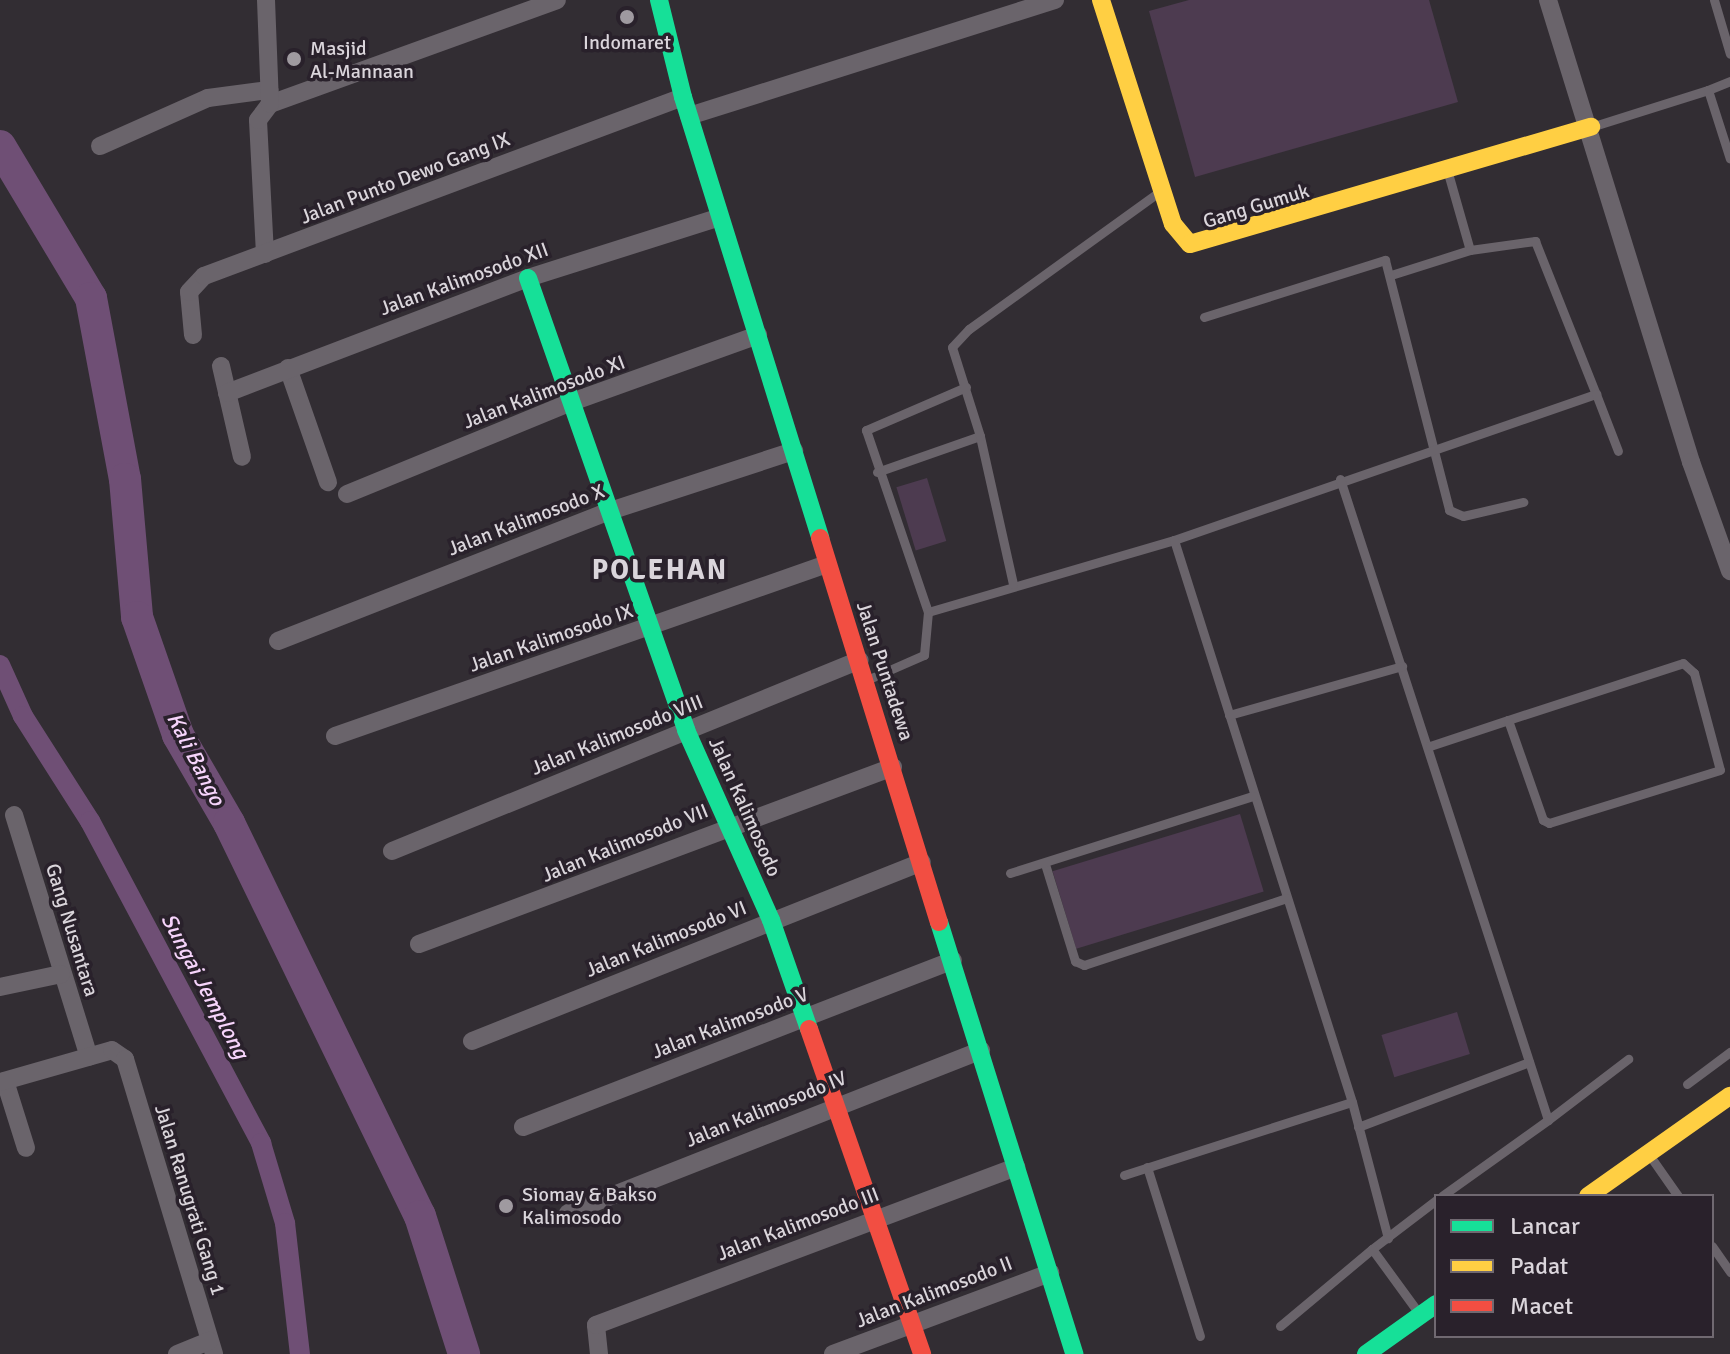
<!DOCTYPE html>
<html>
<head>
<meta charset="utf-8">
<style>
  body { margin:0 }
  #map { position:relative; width:1730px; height:1354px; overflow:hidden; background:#322d33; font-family:Signika,sans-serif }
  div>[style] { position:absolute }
  .green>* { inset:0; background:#4d3b50; transform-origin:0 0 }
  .canal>* { height:20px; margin:-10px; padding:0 10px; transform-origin:10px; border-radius:10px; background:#6f4f75 }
  .river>* { height:32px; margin:-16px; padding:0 16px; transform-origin:16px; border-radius:16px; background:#6f4f75 }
  .lane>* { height:9px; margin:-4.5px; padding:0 4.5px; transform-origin:4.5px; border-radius:4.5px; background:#6a646b }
  .street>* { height:18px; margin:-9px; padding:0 9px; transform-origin:9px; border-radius:9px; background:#6a646b }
  .fast>* { height:18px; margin:-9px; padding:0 9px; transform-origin:9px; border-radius:9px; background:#16e098 }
  .slow>* { height:18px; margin:-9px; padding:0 9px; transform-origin:9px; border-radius:9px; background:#ffcf43 }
  .jam>* { height:18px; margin:-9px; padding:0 9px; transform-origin:9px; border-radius:9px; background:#f24e42 }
  .dots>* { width:22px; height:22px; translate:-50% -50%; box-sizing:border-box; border:4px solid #29212b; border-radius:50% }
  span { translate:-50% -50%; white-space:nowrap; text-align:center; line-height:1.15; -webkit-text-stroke:7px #29212b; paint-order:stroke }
  .poi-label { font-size:20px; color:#dad5db }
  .left { translate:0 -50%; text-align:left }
  .street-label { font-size:20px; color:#dad5db }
  .water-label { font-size:22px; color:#f6d4fb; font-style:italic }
  .district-label { font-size:28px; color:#dad5db; font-weight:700; letter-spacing:2px }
  .legend { position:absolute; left:1434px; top:1194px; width:280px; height:144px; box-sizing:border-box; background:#29212b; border:2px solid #706971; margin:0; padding:10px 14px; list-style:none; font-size:24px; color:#dad5db }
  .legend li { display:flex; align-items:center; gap:16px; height:40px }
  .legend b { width:40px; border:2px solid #706971 }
</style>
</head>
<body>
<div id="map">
  <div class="green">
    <i style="clip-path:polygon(1189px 0,1429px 0,1458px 102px,1195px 177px,1149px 11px)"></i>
    <i style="left:927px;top:478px;width:66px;height:32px;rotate:73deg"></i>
    <i style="left:1240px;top:814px;width:81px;height:196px;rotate:73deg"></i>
    <i style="left:1457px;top:1012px;width:44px;height:79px;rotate:73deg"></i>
  </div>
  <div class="canal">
    <i style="left:0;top:665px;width:56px;rotate:65.7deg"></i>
    <i style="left:23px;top:716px;width:125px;rotate:57.5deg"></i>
    <i style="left:90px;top:821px;width:365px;rotate:62deg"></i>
    <i style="left:261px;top:1143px;width:84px;rotate:73.3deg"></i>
    <i style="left:285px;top:1223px;width:132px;rotate:83.5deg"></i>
  </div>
  <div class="river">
    <i style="left:0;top:146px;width:177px;rotate:59.1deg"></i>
    <i style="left:91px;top:298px;width:184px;rotate:79.4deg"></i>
    <i style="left:125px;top:479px;width:139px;rotate:85deg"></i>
    <i style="left:137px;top:617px;width:125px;rotate:70.8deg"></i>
    <i style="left:178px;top:735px;width:102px;rotate:59.9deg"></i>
    <i style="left:229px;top:823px;width:437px;rotate:64.1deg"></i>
    <i style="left:420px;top:1216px;width:145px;rotate:72.3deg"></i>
  </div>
  <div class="lane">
    <i style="left:1714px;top:0;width:56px;rotate:73.5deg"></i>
    <i style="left:1708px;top:90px;width:24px;rotate:-22deg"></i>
    <i style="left:1594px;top:126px;width:120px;rotate:-17.5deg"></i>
    <i style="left:1708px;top:90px;width:72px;rotate:72.3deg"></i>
    <i style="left:1448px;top:173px;width:80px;rotate:74.1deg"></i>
    <i style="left:1391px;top:275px;width:83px;rotate:-17.6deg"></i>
    <i style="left:1470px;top:250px;width:66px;rotate:-7.9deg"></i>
    <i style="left:1535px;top:241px;width:165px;rotate:68.3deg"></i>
    <i style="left:1204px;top:317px;width:190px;rotate:-17.5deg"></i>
    <i style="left:1385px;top:260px;width:258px;rotate:75.6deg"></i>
    <i style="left:1449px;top:510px;width:15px;rotate:23deg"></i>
    <i style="left:1463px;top:516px;width:62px;rotate:-13.1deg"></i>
    <i style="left:966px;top:387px;width:109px;rotate:156.7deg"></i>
    <i style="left:866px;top:430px;width:192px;rotate:71.2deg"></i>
    <i style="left:928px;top:612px;width:256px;rotate:-16.3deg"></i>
    <i style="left:1174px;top:540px;width:447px;rotate:-19.1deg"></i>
    <i style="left:1596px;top:394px;width:61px;rotate:68.9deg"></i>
    <i style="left:877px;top:472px;width:109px;rotate:-19.3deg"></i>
    <i style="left:1340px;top:479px;width:674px;rotate:72.02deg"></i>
    <i style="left:1548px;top:1120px;width:130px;rotate:144.4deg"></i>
    <i style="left:1174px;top:540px;width:590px;rotate:72.43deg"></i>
    <i style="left:1352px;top:1102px;width:141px;rotate:75.2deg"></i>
    <i style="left:1013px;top:584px;width:152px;rotate:-102.6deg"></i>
    <i style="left:980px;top:436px;width:93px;rotate:-107.5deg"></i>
    <i style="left:952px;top:347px;width:25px;rotate:-47deg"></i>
    <i style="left:969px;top:329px;width:234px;rotate:-35.8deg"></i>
    <i style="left:869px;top:679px;width:60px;rotate:-23.6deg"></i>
    <i style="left:924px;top:655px;width:43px;rotate:-84.7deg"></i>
    <i style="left:1229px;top:715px;width:180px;rotate:-15.8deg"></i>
    <i style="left:1430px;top:746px;width:82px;rotate:-18.4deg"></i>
    <i style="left:1508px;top:720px;width:184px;rotate:-18deg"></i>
    <i style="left:1683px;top:663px;width:15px;rotate:42deg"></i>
    <i style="left:1694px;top:673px;width:100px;rotate:75deg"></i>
    <i style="left:1720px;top:770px;width:179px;rotate:162.8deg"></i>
    <i style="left:1549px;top:823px;width:7px;rotate:-153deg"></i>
    <i style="left:1543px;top:820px;width:106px;rotate:-109.3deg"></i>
    <i style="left:1045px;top:864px;width:102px;rotate:72.8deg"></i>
    <i style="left:1075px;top:961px;width:10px;rotate:24deg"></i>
    <i style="left:1084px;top:965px;width:213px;rotate:-18.3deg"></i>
    <i style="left:1010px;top:873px;width:255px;rotate:-17.6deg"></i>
    <i style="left:1687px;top:1084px;width:54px;rotate:-36.7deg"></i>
    <i style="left:1548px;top:1120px;width:101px;rotate:-37.3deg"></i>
    <i style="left:1358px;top:1127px;width:183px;rotate:-20.8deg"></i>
    <i style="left:1650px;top:1156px;width:49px;rotate:55deg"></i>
    <i style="left:1147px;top:1167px;width:177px;rotate:72.6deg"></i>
    <i style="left:1124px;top:1175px;width:239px;rotate:-17.8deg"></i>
    <i style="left:1712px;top:1246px;width:32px;rotate:55deg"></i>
    <i style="left:1418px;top:1312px;width:78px;rotate:-126.1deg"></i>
    <i style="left:1372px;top:1249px;width:81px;rotate:-37.4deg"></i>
    <i style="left:1280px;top:1326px;width:120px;rotate:-39.9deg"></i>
  </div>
  <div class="street">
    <i style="left:1548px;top:0;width:484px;rotate:72.8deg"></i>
    <i style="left:1691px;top:462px;width:116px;rotate:70.3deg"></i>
    <i style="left:270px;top:104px;width:305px;rotate:-19.9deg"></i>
    <i style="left:689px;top:116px;width:384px;rotate:-17.6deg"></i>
    <i style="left:100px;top:146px;width:118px;rotate:-24deg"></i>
    <i style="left:208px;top:98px;width:62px;rotate:-7.5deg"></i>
    <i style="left:265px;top:254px;width:134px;rotate:-93deg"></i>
    <i style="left:258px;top:120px;width:20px;rotate:-53deg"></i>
    <i style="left:270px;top:104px;width:104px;rotate:-92.2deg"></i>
    <i style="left:193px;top:335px;width:43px;rotate:-95.3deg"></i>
    <i style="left:189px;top:292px;width:22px;rotate:-47deg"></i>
    <i style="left:204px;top:276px;width:511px;rotate:-20.49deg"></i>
    <i style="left:221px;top:366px;width:93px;rotate:77deg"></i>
    <i style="left:288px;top:368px;width:121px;rotate:70.7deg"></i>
    <i style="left:227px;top:393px;width:322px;rotate:-20.9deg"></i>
    <i style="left:528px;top:278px;width:201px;rotate:-17.6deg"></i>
    <i style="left:347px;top:494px;width:240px;rotate:-22.3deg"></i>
    <i style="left:569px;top:403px;width:201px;rotate:-19.8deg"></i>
    <i style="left:278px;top:641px;width:353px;rotate:-21.4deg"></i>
    <i style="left:607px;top:512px;width:197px;rotate:-18.1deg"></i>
    <i style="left:335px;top:736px;width:521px;rotate:-19.27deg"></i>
    <i style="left:14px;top:815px;width:253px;rotate:72.8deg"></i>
    <i style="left:392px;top:851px;width:505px;rotate:-22.2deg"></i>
    <i style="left:419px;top:944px;width:506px;rotate:-20.48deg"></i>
    <i style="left:0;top:987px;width:62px;rotate:-12deg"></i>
    <i style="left:472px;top:1041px;width:484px;rotate:-21.7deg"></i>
    <i style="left:5px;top:1081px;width:70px;rotate:72.6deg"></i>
    <i style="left:0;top:1082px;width:116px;rotate:-15.9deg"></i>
    <i style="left:112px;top:1050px;width:16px;rotate:35deg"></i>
    <i style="left:125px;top:1059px;width:308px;rotate:73.2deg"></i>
    <i style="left:523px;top:1127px;width:461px;rotate:-21.2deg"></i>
    <i style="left:568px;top:1213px;width:444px;rotate:-21.5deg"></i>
    <i style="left:177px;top:1354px;width:35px;rotate:-22deg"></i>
    <i style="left:599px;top:1354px;width:29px;rotate:-96deg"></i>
    <i style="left:596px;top:1325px;width:449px;rotate:-20.6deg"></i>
    <i style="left:833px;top:1354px;width:232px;rotate:-20.5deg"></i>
  </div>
  <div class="fast">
    <i style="left:659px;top:0;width:100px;rotate:76.1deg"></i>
    <i style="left:683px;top:97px;width:462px;rotate:72.7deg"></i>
    <i style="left:528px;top:278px;width:479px;rotate:70.7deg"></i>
    <i style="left:686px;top:730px;width:208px;rotate:65.9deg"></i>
    <i style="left:771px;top:920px;width:115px;rotate:70.8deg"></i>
    <i style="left:939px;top:922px;width:453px;rotate:72.6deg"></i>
    <i style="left:1366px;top:1354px;width:86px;rotate:-35.5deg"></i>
  </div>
  <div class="slow">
    <i style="left:1101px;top:0;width:235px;rotate:72.2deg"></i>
    <i style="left:1173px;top:224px;width:26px;rotate:50deg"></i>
    <i style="left:1190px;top:244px;width:418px;rotate:-16.3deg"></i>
    <i style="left:1588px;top:1196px;width:174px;rotate:-35.2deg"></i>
  </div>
  <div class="jam">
    <i style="left:820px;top:538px;width:402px;rotate:72.8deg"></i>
    <i style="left:809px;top:1029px;width:344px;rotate:70.8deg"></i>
  </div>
  <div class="dots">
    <i style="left:627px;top:17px;background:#9f9aa0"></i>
    <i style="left:294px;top:59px;background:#9f9aa0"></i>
    <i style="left:506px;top:1206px;background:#9f9aa0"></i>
  </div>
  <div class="poi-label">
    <span style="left:627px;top:42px">Indomaret</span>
    <span class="left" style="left:310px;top:60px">Masjid<br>Al-Mannaan</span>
    <span class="left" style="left:522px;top:1206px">Siomay &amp; Bakso<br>Kalimosodo</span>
  </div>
  <div class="street-label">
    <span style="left:405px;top:178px;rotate:-21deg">Jalan Punto Dewo Gang IX</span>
    <span style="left:1256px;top:206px;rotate:-17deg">Gang Gumuk</span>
    <span style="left:464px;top:279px;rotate:-20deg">Jalan Kalimosodo XII</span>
    <span style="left:544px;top:392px;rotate:-21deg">Jalan Kalimosodo XI</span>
    <span style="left:526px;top:520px;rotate:-21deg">Jalan Kalimosodo X</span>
    <span style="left:551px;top:638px;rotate:-19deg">Jalan Kalimosodo IX</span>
    <span style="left:885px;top:671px;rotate:72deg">Jalan Puntadewa</span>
    <span style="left:617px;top:735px;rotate:-22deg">Jalan Kalimosodo VIII</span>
    <span style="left:745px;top:807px;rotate:66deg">Jalan Kalimosodo</span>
    <span style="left:625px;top:843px;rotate:-22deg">Jalan Kalimosodo VII</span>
    <span style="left:72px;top:930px;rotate:73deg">Gang Nusantara</span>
    <span style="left:666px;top:939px;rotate:-22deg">Jalan Kalimosodo VI</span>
    <span style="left:730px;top:1023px;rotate:-21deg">Jalan Kalimosodo V</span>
    <span style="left:766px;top:1109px;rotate:-22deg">Jalan Kalimosodo IV</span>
    <span style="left:190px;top:1200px;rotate:73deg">Jalan Ranugrati Gang 1</span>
    <span style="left:798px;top:1224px;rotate:-21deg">Jalan Kalimosodo III</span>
    <span style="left:934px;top:1292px;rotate:-21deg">Jalan Kalimosodo II</span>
  </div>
  <div class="water-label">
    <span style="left:196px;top:759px;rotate:63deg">Kali Bango</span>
    <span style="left:205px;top:986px;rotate:62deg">Sungai Jemplong</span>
  </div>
  <div class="district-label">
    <span style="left:660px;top:570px">POLEHAN</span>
  </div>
  <ul class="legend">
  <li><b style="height:10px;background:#16e098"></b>Lancar</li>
  <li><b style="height:10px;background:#ffcf43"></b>Padat</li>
  <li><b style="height:10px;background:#f24e42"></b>Macet</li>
  </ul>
</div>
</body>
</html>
